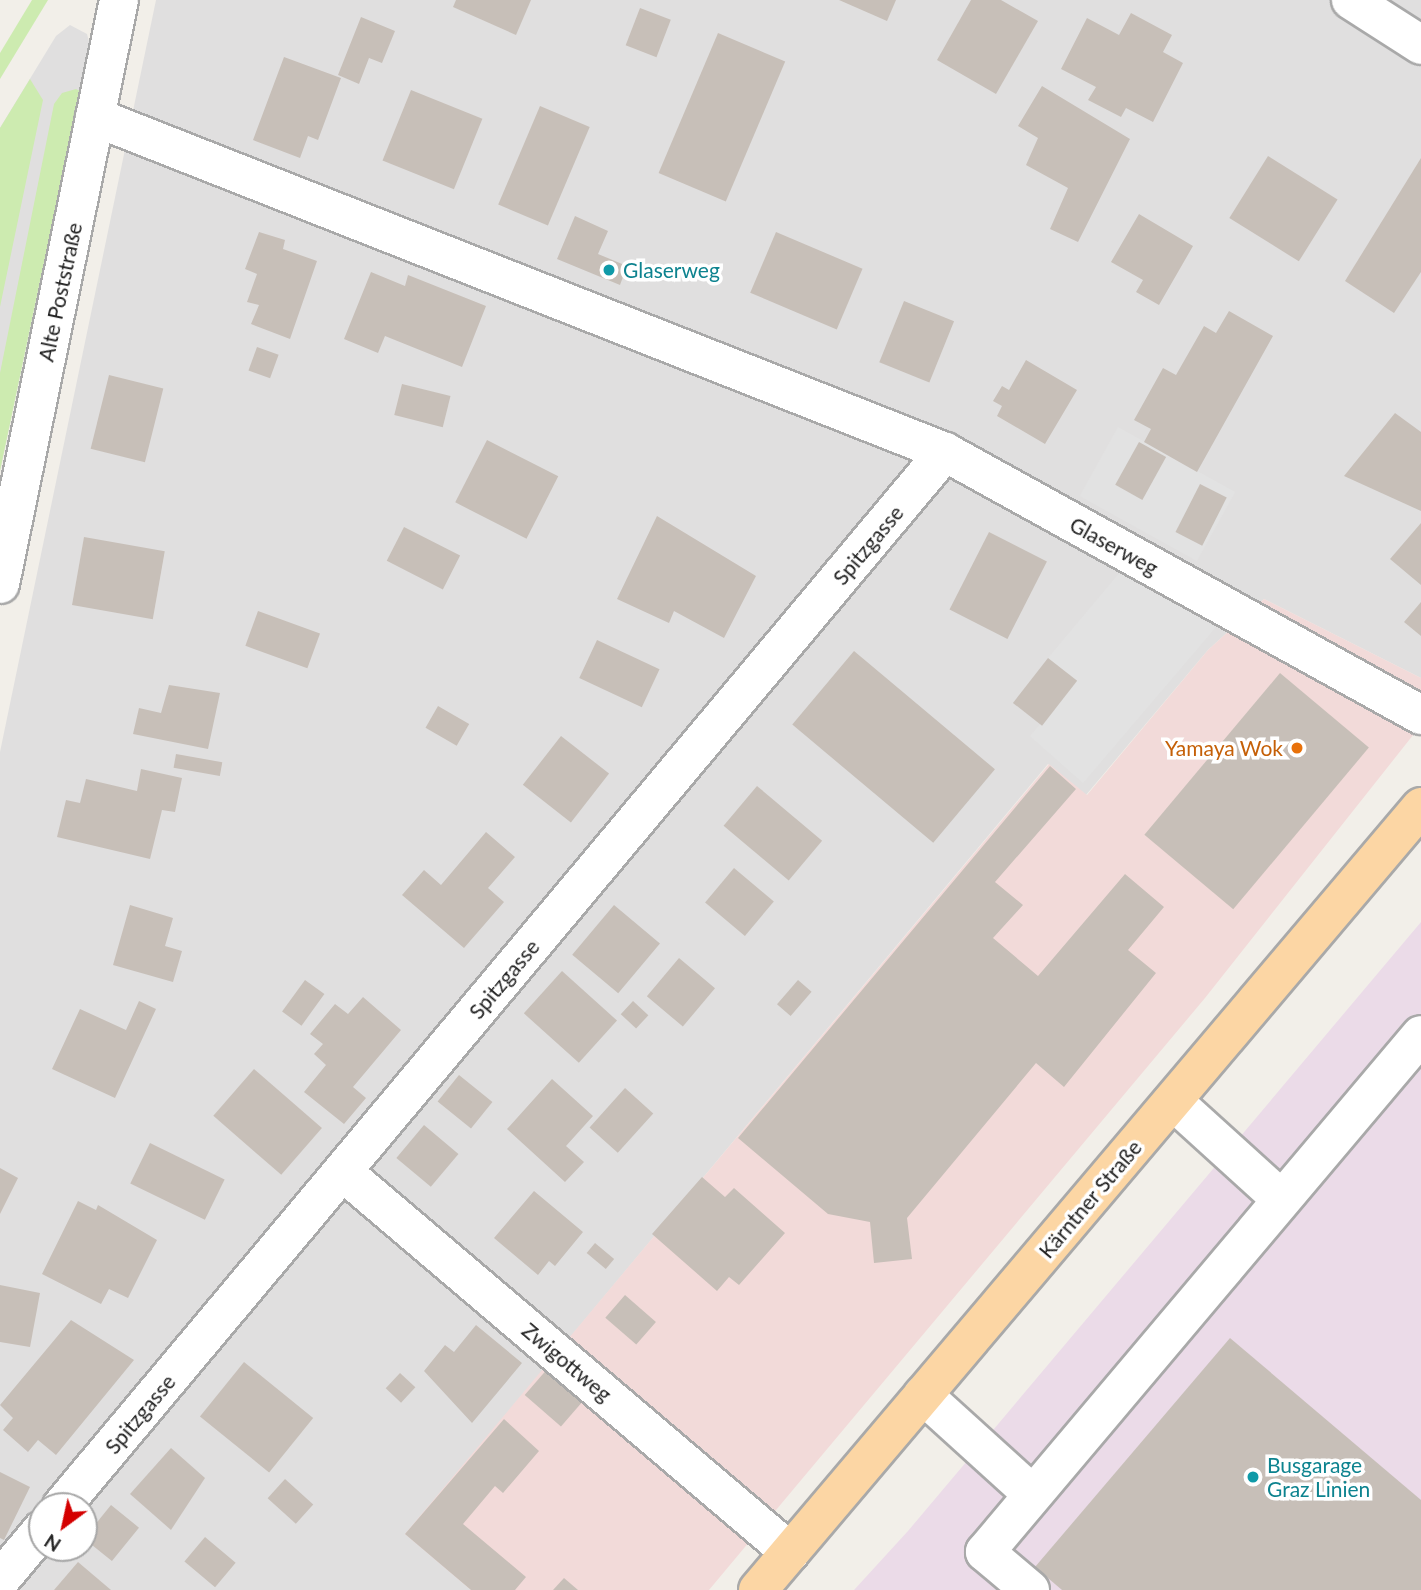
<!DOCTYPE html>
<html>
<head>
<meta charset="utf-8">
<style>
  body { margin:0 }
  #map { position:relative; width:1421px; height:1590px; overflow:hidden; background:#f2efe9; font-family:Lato,sans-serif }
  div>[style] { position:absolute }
  .residential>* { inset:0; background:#e0dfdf }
  .commercial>* { inset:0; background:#f2dad9 }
  .industrial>* { inset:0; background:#ebdbe8 }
  .grass>* { inset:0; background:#cdebb0 }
  .parking>* { inset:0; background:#e2e2e2; transform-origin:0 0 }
  .building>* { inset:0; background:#c7bfb8; transform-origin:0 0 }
  .roads { filter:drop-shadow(2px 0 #a9a9a9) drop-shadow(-2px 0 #a9a9a9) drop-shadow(0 2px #a9a9a9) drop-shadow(0 -2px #a9a9a9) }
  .minor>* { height:38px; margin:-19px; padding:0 19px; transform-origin:19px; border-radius:19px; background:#fff }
  .major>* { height:38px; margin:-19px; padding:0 19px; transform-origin:19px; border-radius:19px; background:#fcd6a4 }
  .dots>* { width:19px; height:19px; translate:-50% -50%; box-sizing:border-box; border:4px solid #fff; border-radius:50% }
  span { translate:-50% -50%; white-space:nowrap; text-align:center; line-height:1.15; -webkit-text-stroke:7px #fff; paint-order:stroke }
  .culture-label { font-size:21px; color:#0d838f }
  .left { translate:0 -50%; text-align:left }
  .street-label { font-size:21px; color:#222 }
  .food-label { font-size:21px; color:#c56008 }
  .right { translate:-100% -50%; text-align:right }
  .north { position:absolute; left:28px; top:1492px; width:70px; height:70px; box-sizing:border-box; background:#fff; border:2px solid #a7a7a7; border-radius:50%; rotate:213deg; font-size:19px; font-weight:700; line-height:28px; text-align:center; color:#222 }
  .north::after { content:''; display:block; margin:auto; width:24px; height:32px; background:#d40000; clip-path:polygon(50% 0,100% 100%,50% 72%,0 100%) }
</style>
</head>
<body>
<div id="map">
  <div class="residential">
    <i style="clip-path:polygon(evenodd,156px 0,1421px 0,1421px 678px,1264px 599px,1208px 650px,1086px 795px,1048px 764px,406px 1534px,471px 1590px,0 1590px,0 752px,156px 0,42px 1506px,84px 1506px,84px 1548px,42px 1548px,42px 1506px)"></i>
    <i style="clip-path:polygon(70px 25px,87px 34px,90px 46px,0 471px,0 128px,56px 36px)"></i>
  </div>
  <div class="commercial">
    <i style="clip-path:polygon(1264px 599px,1421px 678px,1421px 725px,1205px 998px,709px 1590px,471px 1590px,405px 1534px,1049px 764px,1087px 795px,1208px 650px)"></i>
  </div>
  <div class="industrial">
    <i style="clip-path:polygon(1421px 922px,1421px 1590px,854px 1590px,908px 1531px)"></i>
  </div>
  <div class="grass">
    <i style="clip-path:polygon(32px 0,48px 0,0 79px,0 53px)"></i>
    <i style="clip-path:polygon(30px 79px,43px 100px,0 307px,0 128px)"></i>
    <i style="clip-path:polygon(76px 89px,80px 91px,0 471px,0 373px,54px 104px,62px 93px)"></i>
  </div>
  <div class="parking">
    <i style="left:1118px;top:427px;width:134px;height:79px;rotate:29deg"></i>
    <i style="clip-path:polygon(1121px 571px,1216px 627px,1083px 783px,1030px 736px,1077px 681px,1048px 658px)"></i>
  </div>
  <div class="building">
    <i style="clip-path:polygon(456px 0,531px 0,516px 35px,453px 7px)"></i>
    <i style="clip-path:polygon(839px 0,896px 0,887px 21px)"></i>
    <i style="clip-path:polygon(971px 0,1001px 0,1038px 21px,996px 94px,937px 60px)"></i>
    <i style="left:640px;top:8px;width:33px;height:40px;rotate:21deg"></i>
    <i style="clip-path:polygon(1131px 13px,1172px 35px,1163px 52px,1183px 63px,1153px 122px,1126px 108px,1121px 117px,1088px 100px,1096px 87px,1061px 69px,1087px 18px,1119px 35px)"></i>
    <i style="clip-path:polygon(361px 17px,395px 31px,382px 63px,369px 58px,359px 84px,338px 75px)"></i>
    <i style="left:718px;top:33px;width:73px;height:152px;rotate:23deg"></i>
    <i style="clip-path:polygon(284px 57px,341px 78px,318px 140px,308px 136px,300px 158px,253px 140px)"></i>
    <i style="clip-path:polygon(1042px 86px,1130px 139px,1078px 242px,1050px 229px,1068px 188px,1026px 165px,1038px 138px,1018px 126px)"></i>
    <i style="left:411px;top:90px;width:77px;height:76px;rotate:22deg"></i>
    <i style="left:540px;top:106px;width:54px;height:107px;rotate:23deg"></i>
    <i style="left:1268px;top:156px;width:82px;height:73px;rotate:32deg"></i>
    <i style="clip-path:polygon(1421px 158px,1421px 272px,1394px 313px,1345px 281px)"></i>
    <i style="clip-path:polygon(1139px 214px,1193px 246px,1159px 305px,1136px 292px,1143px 280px,1111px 262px)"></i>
    <i style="clip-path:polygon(575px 216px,608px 231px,598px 254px,627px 266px,620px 285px,557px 259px)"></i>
    <i style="clip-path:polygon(259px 232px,285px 240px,283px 249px,317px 261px,290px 339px,251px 324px,259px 305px,247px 302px,257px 274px,245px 269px)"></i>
    <i style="left:776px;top:232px;width:94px;height:66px;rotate:23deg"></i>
    <i style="clip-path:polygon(371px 272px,405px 286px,408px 275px,486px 306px,462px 367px,385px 336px,378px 353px,344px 339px)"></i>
    <i style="left:904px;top:301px;width:54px;height:66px;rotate:22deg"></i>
    <i style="clip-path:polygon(1229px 311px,1273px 336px,1197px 472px,1144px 442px,1151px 429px,1134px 420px,1163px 368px,1176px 375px,1204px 326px,1216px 333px)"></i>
    <i style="left:257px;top:347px;width:23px;height:25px;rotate:20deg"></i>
    <i style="clip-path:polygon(1026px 360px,1077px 390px,1045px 444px,997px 416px,1002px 406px,993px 401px,1002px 386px,1009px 390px)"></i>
    <i style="left:109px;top:375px;width:56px;height:76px;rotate:14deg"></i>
    <i style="left:402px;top:384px;width:50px;height:32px;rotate:14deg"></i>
    <i style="clip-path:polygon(1395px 413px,1421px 432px,1421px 511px,1344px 476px)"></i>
    <i style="left:487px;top:440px;width:80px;height:70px;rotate:27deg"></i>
    <i style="left:1139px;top:442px;width:31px;height:49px;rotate:29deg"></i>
    <i style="left:1200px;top:484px;width:30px;height:54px;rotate:27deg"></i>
    <i style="clip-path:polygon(657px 516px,756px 576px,724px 638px,674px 611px,669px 623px,617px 599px)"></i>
    <i style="clip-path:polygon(1421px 523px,1421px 585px,1390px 559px)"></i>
    <i style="left:404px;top:527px;width:63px;height:38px;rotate:27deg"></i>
    <i style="left:989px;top:532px;width:65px;height:87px;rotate:27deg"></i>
    <i style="left:84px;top:537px;width:82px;height:69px;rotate:10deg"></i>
    <i style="clip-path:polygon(1421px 602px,1421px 636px,1404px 622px)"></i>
    <i style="left:258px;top:611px;width:66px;height:37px;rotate:20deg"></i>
    <i style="left:597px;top:640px;width:69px;height:42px;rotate:25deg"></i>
    <i style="left:854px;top:651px;width:184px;height:96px;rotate:40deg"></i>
    <i style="left:1048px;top:658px;width:37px;height:57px;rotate:38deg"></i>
    <i style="left:1280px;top:673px;width:116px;height:211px;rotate:40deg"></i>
    <i style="clip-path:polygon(169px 685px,220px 693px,208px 749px,133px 734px,139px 708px,161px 713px)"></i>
    <i style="left:438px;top:706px;width:36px;height:25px;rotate:30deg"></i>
    <i style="left:561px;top:736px;width:61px;height:62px;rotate:38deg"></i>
    <i style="left:176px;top:754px;width:47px;height:14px;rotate:10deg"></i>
    <i style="clip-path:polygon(1050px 766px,1076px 789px,995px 882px,1023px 905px,993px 938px,1038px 976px,1125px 874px,1164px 907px,1128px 950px,1156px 973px,1064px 1087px,1036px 1063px,907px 1218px,912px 1259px,874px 1263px,870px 1222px,828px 1214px,738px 1138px)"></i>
    <i style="clip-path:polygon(141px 769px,182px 778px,175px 812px,162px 810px,150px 859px,57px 837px,66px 800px,80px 803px,86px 779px,137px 791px)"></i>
    <i style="left:757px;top:786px;width:85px;height:52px;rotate:40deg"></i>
    <i style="clip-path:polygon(486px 832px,515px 857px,488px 888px,504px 902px,464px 948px,402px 895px,424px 870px,441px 885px)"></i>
    <i style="left:734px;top:868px;width:52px;height:45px;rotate:40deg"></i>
    <i style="clip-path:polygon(130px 905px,173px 918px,165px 946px,182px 951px,173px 982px,113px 965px)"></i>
    <i style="left:614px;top:905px;width:60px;height:65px;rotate:40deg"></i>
    <i style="left:679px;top:958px;width:47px;height:50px;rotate:40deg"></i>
    <i style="left:562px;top:971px;width:74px;height:57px;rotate:42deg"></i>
    <i style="left:305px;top:980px;width:24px;height:39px;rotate:36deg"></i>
    <i style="left:798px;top:980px;width:18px;height:32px;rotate:41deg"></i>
    <i style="clip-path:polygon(363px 997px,401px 1030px,353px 1087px,366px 1098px,344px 1124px,304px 1092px,326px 1065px,314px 1054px,323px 1044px,310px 1034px,335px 1004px,348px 1014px)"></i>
    <i style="clip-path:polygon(139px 1001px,156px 1009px,115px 1098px,52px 1069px,80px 1009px,126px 1030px)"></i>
    <i style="left:633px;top:1001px;width:21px;height:18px;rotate:43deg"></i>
    <i style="left:254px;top:1069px;width:90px;height:62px;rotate:41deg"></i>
    <i style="left:459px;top:1075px;width:43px;height:34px;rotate:39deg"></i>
    <i style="clip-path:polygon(552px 1079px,593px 1116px,566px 1146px,584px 1162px,565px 1182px,507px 1129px)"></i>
    <i style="left:625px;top:1088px;width:38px;height:53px;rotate:42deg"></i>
    <i style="left:424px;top:1125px;width:45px;height:43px;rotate:40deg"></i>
    <i style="left:150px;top:1143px;width:83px;height:45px;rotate:26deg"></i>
    <i style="clip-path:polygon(0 1168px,18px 1178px,0 1214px)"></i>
    <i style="clip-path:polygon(702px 1177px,725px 1197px,734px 1188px,785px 1233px,739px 1285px,729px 1277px,717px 1291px,652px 1234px)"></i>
    <i style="clip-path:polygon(534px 1191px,583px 1232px,555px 1266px,549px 1261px,538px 1275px,494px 1238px)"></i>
    <i style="clip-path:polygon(78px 1201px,96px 1210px,98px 1205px,157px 1240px,128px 1298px,109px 1289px,101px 1304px,42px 1274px)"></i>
    <i style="left:595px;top:1243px;width:25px;height:13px;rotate:40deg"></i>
    <i style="clip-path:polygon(0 1285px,40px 1293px,30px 1347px,0 1342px)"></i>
    <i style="left:625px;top:1295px;width:41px;height:30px;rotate:41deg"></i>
    <i style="clip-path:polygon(71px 1320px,134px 1360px,56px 1455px,38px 1440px,28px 1452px,3px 1430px,13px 1418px,0 1405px)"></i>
    <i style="clip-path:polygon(476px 1325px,522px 1363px,472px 1423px,424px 1371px,445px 1345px,454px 1352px)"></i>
    <i style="clip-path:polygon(1230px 1338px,1421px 1500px,1421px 1590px,1062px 1590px,1035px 1567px)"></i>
    <i style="left:244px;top:1362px;width:89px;height:70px;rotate:39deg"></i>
    <i style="left:549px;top:1367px;width:48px;height:37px;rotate:41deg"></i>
    <i style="left:400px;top:1373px;width:21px;height:21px;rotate:43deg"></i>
    <i style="clip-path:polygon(504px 1419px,539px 1451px,503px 1493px,495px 1486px,463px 1524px,526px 1577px,515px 1590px,471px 1590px,405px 1534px)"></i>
    <i style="clip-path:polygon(171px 1448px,205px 1478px,171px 1530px,130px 1494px)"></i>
    <i style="clip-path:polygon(0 1472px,30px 1487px,4px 1540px,0 1538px)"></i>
    <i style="left:285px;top:1479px;width:38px;height:26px;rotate:42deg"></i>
    <i style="left:111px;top:1505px;width:36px;height:43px;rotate:39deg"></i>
    <i style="left:205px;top:1537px;width:40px;height:32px;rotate:40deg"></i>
    <i style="clip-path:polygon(78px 1562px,111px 1590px,54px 1590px)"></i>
    <i style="clip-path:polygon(564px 1578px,578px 1590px,553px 1590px)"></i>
  </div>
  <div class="roads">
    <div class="minor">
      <i style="left:1351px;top:0;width:83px;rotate:32.7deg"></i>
      <i style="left:95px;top:117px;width:914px;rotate:21.51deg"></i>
      <i style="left:945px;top:452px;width:544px;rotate:28.92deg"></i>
      <i style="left:0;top:584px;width:596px;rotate:-78.48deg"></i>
      <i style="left:1173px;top:1101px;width:146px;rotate:42.2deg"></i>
      <i style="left:343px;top:1172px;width:587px;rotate:40.37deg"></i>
      <i style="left:923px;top:1395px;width:147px;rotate:42.2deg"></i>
      <i style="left:62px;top:1506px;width:1375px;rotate:-50.05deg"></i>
      <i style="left:0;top:1580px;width:65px;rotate:-50deg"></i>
      <i style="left:1030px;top:1590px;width:59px;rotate:-139.8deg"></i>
      <i style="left:985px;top:1552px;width:676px;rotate:-49.86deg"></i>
    </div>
    <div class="major">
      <i style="left:758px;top:1590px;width:1026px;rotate:-49.74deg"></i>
    </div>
  </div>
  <div class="dots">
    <i style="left:609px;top:270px;background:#0f9aa8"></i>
    <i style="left:1297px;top:748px;background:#e8710a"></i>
    <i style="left:1253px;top:1477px;background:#0f9aa8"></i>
  </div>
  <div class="culture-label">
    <span class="left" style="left:623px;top:270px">Glaserweg</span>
    <span class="left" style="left:1267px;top:1477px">Busgarage<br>Graz Linien</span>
  </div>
  <div class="street-label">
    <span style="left:60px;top:292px;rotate:-78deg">Alte Poststraße</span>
    <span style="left:868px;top:545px;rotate:-50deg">Spitzgasse</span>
    <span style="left:1114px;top:546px;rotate:29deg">Glaserweg</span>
    <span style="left:504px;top:979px;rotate:-50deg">Spitzgasse</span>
    <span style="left:1090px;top:1199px;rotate:-50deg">Kärntner Straße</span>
    <span style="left:567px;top:1362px;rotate:40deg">Zwigottweg</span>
    <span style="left:140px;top:1414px;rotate:-50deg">Spitzgasse</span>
  </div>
  <div class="food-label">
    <span class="right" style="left:1283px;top:748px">Yamaya Wok</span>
  </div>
  <div class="north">N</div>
</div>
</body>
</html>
